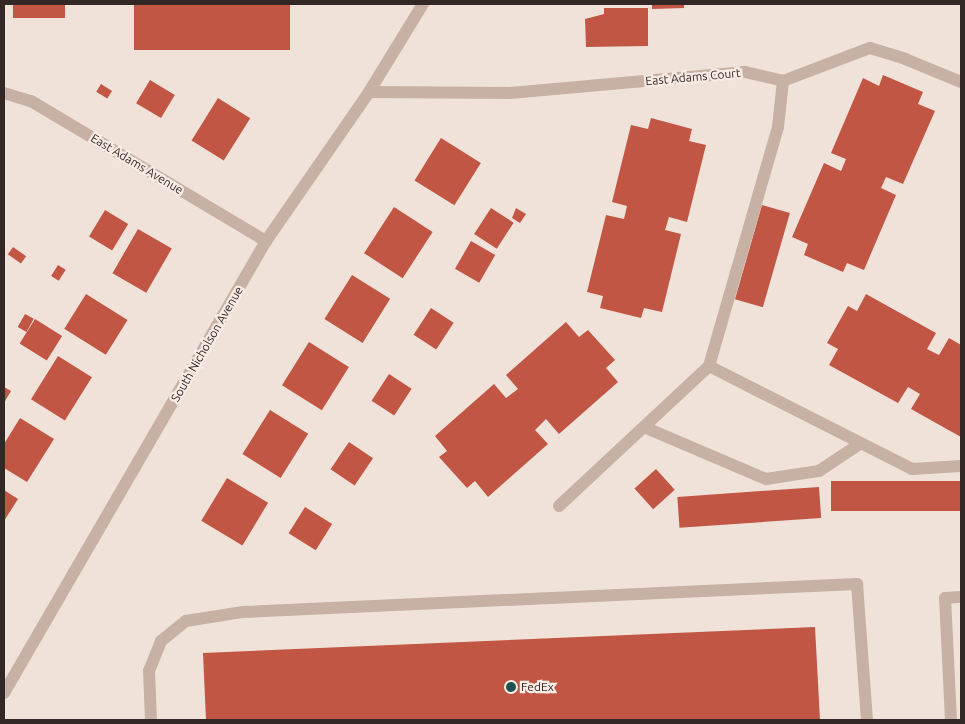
<!DOCTYPE html>
<html>
<head>
<meta charset="utf-8">
<style>
  body { margin:0 }
  #map { position:relative; width:965px; height:724px; overflow:hidden; background:#f0e2d8; font-family:Ubuntu,sans-serif }
  div>[style] { position:absolute }
  .building>* { inset:0; background:#c15645; transform-origin:0 0 }
  .minor>* { height:12px; margin:-6px; padding:0 6px; transform-origin:6px; border-radius:6px; background:#c7b1a5 }
  .dots>* { width:14px; height:14px; translate:-50% -50%; box-sizing:border-box; border:2px solid #f8ece4; border-radius:50% }
  span { translate:-50% -50%; white-space:nowrap; text-align:center; line-height:1.15; -webkit-text-stroke:4.5px #f8ece4; paint-order:stroke }
  .street-label { font-size:12px; color:#332826 }
  .poi-label { font-size:12px; color:#332826 }
  .left { translate:0 -50%; text-align:left }
  .frame { position:absolute; inset:0; border:5px solid #332826; pointer-events:none }
</style>
</head>
<body>
<div id="map">
  <div class="building">
    <i style="left:13px;top:4px;width:52px;height:14px"></i>
    <i style="left:134px;top:4px;width:156px;height:46px"></i>
    <i style="clip-path:polygon(652px 4px,684px 4px,684px 8px,652px 9px)"></i>
    <i style="clip-path:polygon(604px 8px,648px 8px,648px 46px,586px 47px,585px 19px,604px 14px)"></i>
    <i style="clip-path:polygon(883px 75px,923px 92px,918px 104px,935px 111px,903px 184px,886px 177px,881px 188px,896px 195px,864px 270px,847px 263px,843px 272px,804px 255px,808px 244px,792px 237px,824px 163px,841px 171px,846px 159px,831px 153px,863px 78px,879px 86px)"></i>
    <i style="left:150px;top:80px;width:29px;height:27px;rotate:31deg"></i>
    <i style="left:101px;top:84px;width:13px;height:9px;rotate:32deg"></i>
    <i style="left:218px;top:98px;width:38px;height:50px;rotate:32deg"></i>
    <i style="clip-path:polygon(651px 118px,692px 129px,689px 141px,706px 145px,687px 222px,669px 217px,665px 230px,681px 234px,662px 312px,644px 308px,641px 318px,600px 308px,603px 296px,587px 292px,606px 215px,624px 219px,627px 206px,612px 202px,631px 125px,648px 129px)"></i>
    <i style="left:441px;top:138px;width:47px;height:50px;rotate:32deg"></i>
    <i style="left:762px;top:205px;width:29px;height:98px;rotate:16deg"></i>
    <i style="left:394px;top:207px;width:46px;height:55px;rotate:33deg"></i>
    <i style="left:491px;top:208px;width:27px;height:31px;rotate:33deg"></i>
    <i style="clip-path:polygon(516px 208px,526px 214px,520px 223px,512px 218px)"></i>
    <i style="left:105px;top:210px;width:27px;height:31px;rotate:31deg"></i>
    <i style="left:138px;top:229px;width:39px;height:51px;rotate:30deg"></i>
    <i style="left:471px;top:241px;width:28px;height:32px;rotate:30deg"></i>
    <i style="left:13px;top:247px;width:16px;height:9px;rotate:35deg"></i>
    <i style="left:58px;top:265px;width:9px;height:13px;rotate:32deg"></i>
    <i style="left:352px;top:275px;width:45px;height:52px;rotate:32deg"></i>
    <i style="left:86px;top:294px;width:49px;height:41px;rotate:32deg"></i>
    <i style="clip-path:polygon(866px 294px,936px 333px,927px 349px,939px 355px,949px 338px,961px 345px,961px 437px,911px 409px,920px 394px,908px 387px,898px 403px,829px 365px,838px 349px,827px 343px,848px 306px,857px 311px)"></i>
    <i style="left:431px;top:308px;width:27px;height:32px;rotate:33deg"></i>
    <i style="left:25px;top:314px;width:10px;height:15px;rotate:29deg"></i>
    <i style="left:35px;top:319px;width:32px;height:29px;rotate:32deg"></i>
    <i style="clip-path:polygon(566px 322px,579px 337px,588px 330px,615px 360px,606px 368px,618px 382px,559px 434px,546px 419px,535px 430px,548px 444px,488px 497px,475px 481px,467px 488px,439px 457px,447px 451px,435px 436px,494px 384px,506px 398px,518px 389px,506px 375px)"></i>
    <i style="left:309px;top:342px;width:47px;height:51px;rotate:32deg"></i>
    <i style="left:58px;top:356px;width:40px;height:51px;rotate:32deg"></i>
    <i style="left:389px;top:374px;width:27px;height:32px;rotate:33deg"></i>
    <i style="clip-path:polygon(4px 387px,11px 391px,4px 403px)"></i>
    <i style="left:270px;top:410px;width:45px;height:52px;rotate:32deg"></i>
    <i style="clip-path:polygon(20px 418px,54px 439px,27px 482px,4px 468px,4px 444px)"></i>
    <i style="left:349px;top:442px;width:29px;height:33px;rotate:34deg"></i>
    <i style="left:656px;top:469px;width:28px;height:29px;rotate:48deg"></i>
    <i style="left:227px;top:478px;width:48px;height:50px;rotate:31deg"></i>
    <i style="left:961px;top:481px;width:30px;height:130px;rotate:90deg"></i>
    <i style="left:819px;top:487px;width:31px;height:142px;rotate:86deg"></i>
    <i style="clip-path:polygon(4px 490px,18px 499px,4px 521px)"></i>
    <i style="left:305px;top:507px;width:32px;height:31px;rotate:32deg"></i>
    <i style="clip-path:polygon(815px 627px,820px 720px,206px 720px,203px 653px)"></i>
  </div>
  <div class="minor">
    <i style="left:783px;top:81px;width:93px;rotate:-20.8deg"></i>
    <i style="left:870px;top:48px;width:37px;rotate:17deg"></i>
    <i style="left:905px;top:59px;width:61px;rotate:22.3deg"></i>
    <i style="left:369px;top:92px;width:141px;rotate:0.4deg"></i>
    <i style="left:510px;top:93px;width:236px;rotate:-5.1deg"></i>
    <i style="left:745px;top:72px;width:39px;rotate:13deg"></i>
    <i style="left:783px;top:81px;width:46px;rotate:96.2deg"></i>
    <i style="left:778px;top:127px;width:249px;rotate:106.1deg"></i>
    <i style="left:4px;top:93px;width:28px;rotate:17deg"></i>
    <i style="left:31px;top:101px;width:274px;rotate:30.8deg"></i>
    <i style="left:709px;top:366px;width:228px;rotate:26.9deg"></i>
    <i style="left:912px;top:469px;width:49px;rotate:-3.5deg"></i>
    <i style="left:644px;top:427px;width:133px;rotate:23.1deg"></i>
    <i style="left:766px;top:479px;width:54px;rotate:-8.6deg"></i>
    <i style="left:819px;top:471px;width:50px;rotate:-33.7deg"></i>
    <i style="left:559px;top:506px;width:205px;rotate:-43deg"></i>
    <i style="left:4px;top:693px;width:522px;rotate:-59.9deg"></i>
    <i style="left:266px;top:241px;width:181px;rotate:-55.3deg"></i>
    <i style="left:369px;top:92px;width:103px;rotate:-58.5deg"></i>
    <i style="left:151px;top:720px;width:49px;rotate:-92.3deg"></i>
    <i style="left:149px;top:671px;width:32px;rotate:-68deg"></i>
    <i style="left:161px;top:641px;width:32px;rotate:-39deg"></i>
    <i style="left:186px;top:621px;width:58px;rotate:-9deg"></i>
    <i style="left:243px;top:612px;width:615px;rotate:-2.61deg"></i>
    <i style="left:857px;top:584px;width:136px;rotate:85.8deg"></i>
    <i style="left:951px;top:720px;width:122px;rotate:-92.8deg"></i>
    <i style="left:945px;top:598px;width:16px;rotate:-4deg"></i>
  </div>
  <div class="dots">
    <i style="left:511px;top:687px;background:#1d5250"></i>
  </div>
  <div class="street-label">
    <span style="left:693px;top:77px;rotate:-5deg">East Adams Court</span>
    <span style="left:137px;top:164px;rotate:31deg">East Adams Avenue</span>
    <span style="left:207px;top:344px;rotate:-60deg">South Nicholson Avenue</span>
  </div>
  <div class="poi-label">
    <span class="left" style="left:521px;top:687px">FedEx</span>
  </div>
  <div class="frame"></div>
</div>
</body>
</html>
